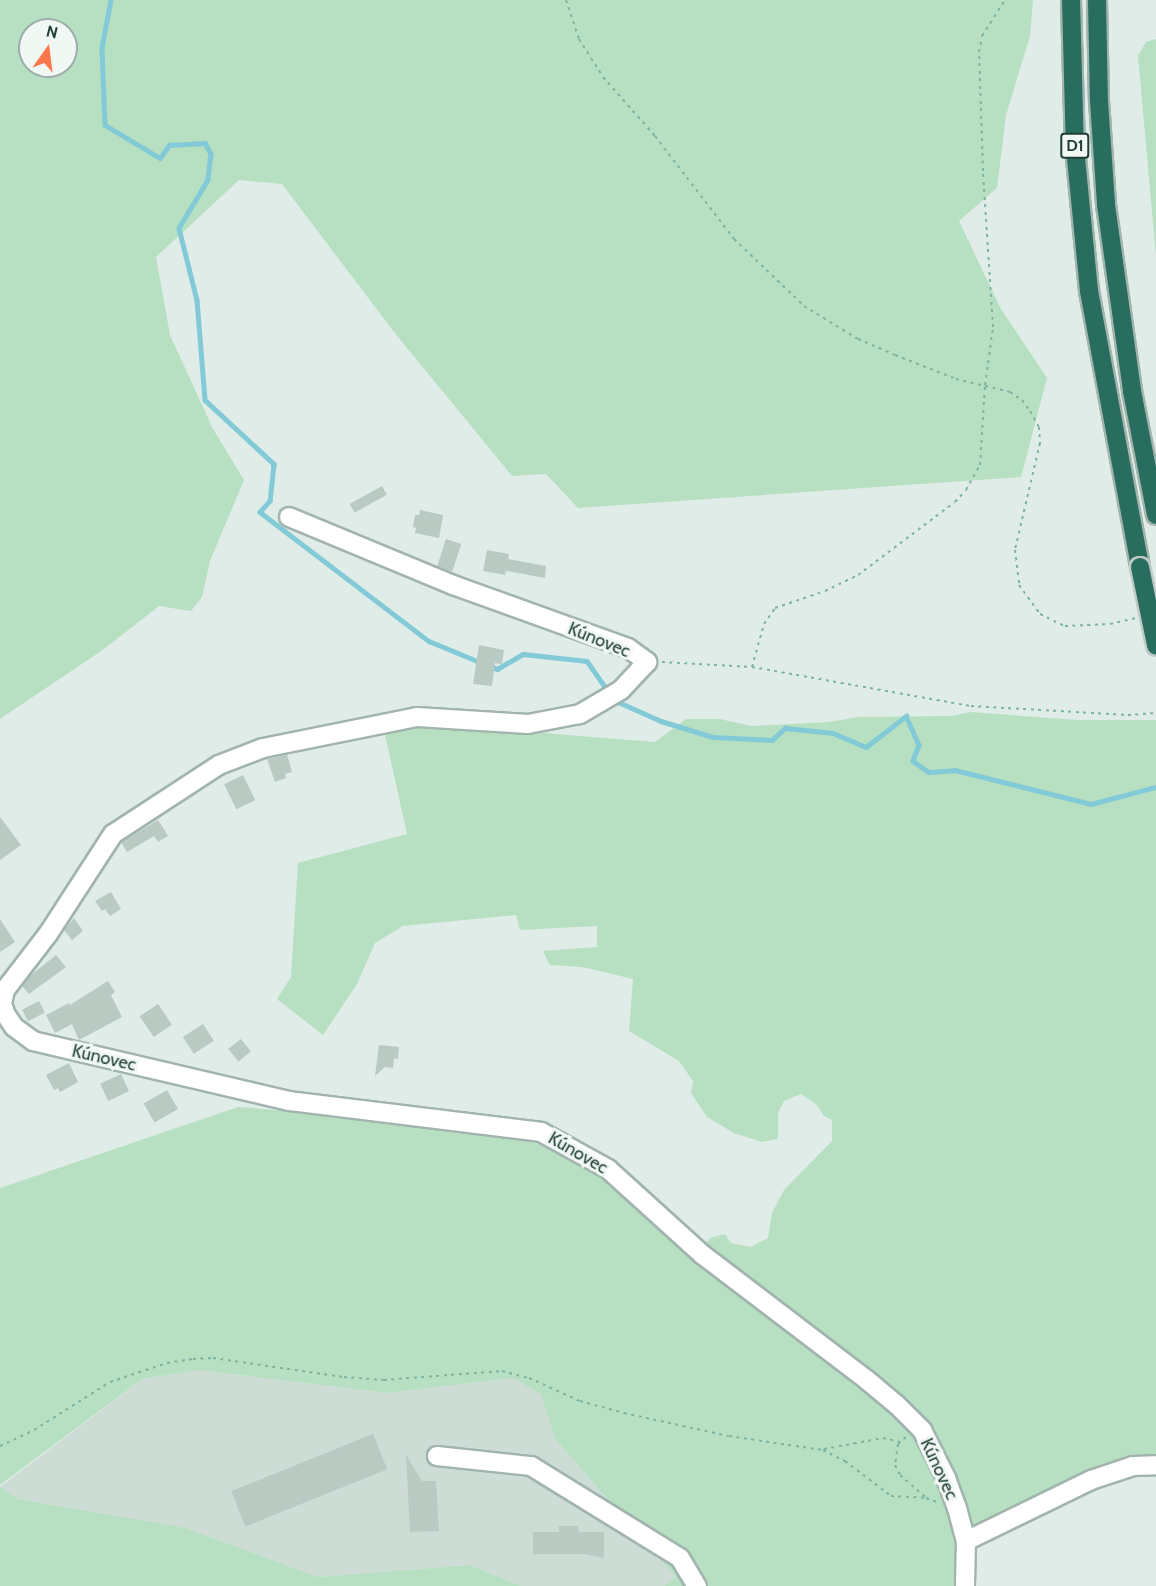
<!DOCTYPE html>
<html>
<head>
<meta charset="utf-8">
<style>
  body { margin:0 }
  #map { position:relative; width:1156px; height:1586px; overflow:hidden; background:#e0ece7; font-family:Cabin,sans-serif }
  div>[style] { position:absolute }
  .built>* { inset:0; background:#cedcd6 }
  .green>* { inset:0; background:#b6e0c1 }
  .stream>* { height:4.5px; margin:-2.25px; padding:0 2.25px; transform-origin:2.25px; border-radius:2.25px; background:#82cad7 }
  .building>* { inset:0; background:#b8cac2; transform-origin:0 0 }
  .path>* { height:2px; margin-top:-1px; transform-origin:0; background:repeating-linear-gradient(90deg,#7db3a2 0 3px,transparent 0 7.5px) }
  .roads { filter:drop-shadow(2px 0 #a2b4ae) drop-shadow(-2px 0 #a2b4ae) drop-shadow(0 2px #a2b4ae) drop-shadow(0 -2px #a2b4ae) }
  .minor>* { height:18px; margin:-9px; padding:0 9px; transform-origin:9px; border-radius:9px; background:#fff }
  .highway>* { height:18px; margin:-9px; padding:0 9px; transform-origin:9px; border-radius:9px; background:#286d5e }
  .bridges { filter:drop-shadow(2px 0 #c0c9c6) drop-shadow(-2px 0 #c0c9c6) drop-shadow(0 2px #c0c9c6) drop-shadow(0 -2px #c0c9c6) }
  .highway-bridge>* { height:18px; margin:-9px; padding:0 9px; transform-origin:9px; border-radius:9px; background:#286d5e }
  span { translate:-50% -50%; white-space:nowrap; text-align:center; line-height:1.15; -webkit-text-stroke:6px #f1f8f4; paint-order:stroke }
  .shield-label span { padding:2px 4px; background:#f1f8f4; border:2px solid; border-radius:4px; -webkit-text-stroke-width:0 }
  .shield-label { font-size:16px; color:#1f3e35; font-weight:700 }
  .street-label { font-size:18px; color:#1f3e35 }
  .north { position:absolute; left:18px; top:18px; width:60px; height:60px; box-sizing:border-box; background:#f1f8f4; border:2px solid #9daea8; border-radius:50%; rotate:14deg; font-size:16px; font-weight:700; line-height:24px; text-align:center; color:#1f3e35 }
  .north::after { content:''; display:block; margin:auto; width:21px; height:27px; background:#fe764c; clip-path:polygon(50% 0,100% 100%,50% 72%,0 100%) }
</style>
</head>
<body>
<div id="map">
  <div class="built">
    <i style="clip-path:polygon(199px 1370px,387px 1393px,513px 1378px,542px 1394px,556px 1440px,676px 1577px,664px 1586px,521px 1586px,470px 1565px,318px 1577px,186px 1528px,18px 1499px,0 1487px,142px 1379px)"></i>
  </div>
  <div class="green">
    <i style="clip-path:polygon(evenodd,0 0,1033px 0,1030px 36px,1006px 115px,997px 188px,959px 221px,1001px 309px,1047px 378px,1021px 477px,578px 508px,546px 474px,512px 476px,394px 332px,282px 184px,239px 180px,156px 257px,170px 335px,213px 429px,244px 480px,210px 561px,202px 597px,191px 611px,159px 606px,104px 649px,0 719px,0 0,30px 30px,66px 30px,66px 66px,30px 66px,30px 30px)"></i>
    <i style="clip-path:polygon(1156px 39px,1156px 256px,1138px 56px,1146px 42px)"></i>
    <i style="clip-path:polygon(380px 712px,555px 734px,655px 742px,686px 719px,720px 719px,751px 726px,829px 722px,858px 717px,952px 716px,971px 712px,1077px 720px,1156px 720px,1156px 1460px,964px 1552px,961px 1586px,664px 1586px,676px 1577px,556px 1440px,541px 1394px,513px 1378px,387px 1393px,199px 1370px,142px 1379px,0 1485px,0 1188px,238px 1107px,429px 1121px,531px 1142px,565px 1151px,599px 1172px,695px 1259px,710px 1238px,725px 1234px,731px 1243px,751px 1247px,768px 1238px,772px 1213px,784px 1190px,832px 1141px,832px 1120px,824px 1116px,817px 1105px,801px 1094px,784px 1101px,778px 1113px,778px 1139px,762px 1142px,734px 1133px,707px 1117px,691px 1093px,693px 1081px,679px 1061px,629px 1031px,633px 979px,582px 967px,550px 965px,543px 951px,597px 947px,597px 926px,520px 930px,516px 915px,403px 926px,375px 943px,357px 984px,323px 1035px,277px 999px,291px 977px,298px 863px,407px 834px)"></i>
    <i style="clip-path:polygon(0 1487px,18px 1499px,186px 1528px,318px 1577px,470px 1565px,521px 1586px,0 1586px)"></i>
  </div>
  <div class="stream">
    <i style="left:111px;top:0;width:49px;rotate:100.6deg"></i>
    <i style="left:102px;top:48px;width:77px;rotate:87.8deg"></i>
    <i style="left:105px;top:125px;width:64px;rotate:31deg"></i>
    <i style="left:160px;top:158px;width:16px;rotate:-55deg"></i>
    <i style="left:169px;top:145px;width:36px;rotate:-3deg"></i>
    <i style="left:205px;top:143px;width:13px;rotate:61deg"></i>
    <i style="left:211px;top:154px;width:26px;rotate:97deg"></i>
    <i style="left:208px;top:180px;width:56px;rotate:121.1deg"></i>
    <i style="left:179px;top:228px;width:74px;rotate:76deg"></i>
    <i style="left:197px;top:300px;width:100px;rotate:85.4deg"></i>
    <i style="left:205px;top:400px;width:94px;rotate:42.8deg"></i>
    <i style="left:274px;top:464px;width:37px;rotate:96deg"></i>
    <i style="left:270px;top:501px;width:15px;rotate:132deg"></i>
    <i style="left:260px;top:512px;width:213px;rotate:37.4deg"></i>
    <i style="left:429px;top:641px;width:57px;rotate:22.5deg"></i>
    <i style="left:490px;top:666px;width:8px;rotate:23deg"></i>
    <i style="left:497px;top:669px;width:30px;rotate:-30deg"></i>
    <i style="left:523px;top:654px;width:64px;rotate:6.2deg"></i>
    <i style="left:587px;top:661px;width:39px;rotate:55deg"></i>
    <i style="left:614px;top:700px;width:51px;rotate:24.1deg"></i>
    <i style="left:661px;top:721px;width:54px;rotate:17.1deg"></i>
    <i style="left:713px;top:737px;width:59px;rotate:2.9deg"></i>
    <i style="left:772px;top:740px;width:18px;rotate:-43deg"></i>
    <i style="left:785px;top:728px;width:48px;rotate:5.9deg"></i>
    <i style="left:833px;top:733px;width:36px;rotate:23deg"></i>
    <i style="left:866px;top:747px;width:51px;rotate:-37.8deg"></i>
    <i style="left:906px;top:716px;width:32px;rotate:66deg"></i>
    <i style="left:919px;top:745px;width:17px;rotate:111deg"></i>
    <i style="left:913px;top:761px;width:19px;rotate:35deg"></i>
    <i style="left:929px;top:772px;width:26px;rotate:-4deg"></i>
    <i style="left:955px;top:770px;width:140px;rotate:14deg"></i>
    <i style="left:1091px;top:804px;width:67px;rotate:-14.7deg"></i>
  </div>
  <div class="building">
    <i style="left:382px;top:486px;width:10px;height:37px;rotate:61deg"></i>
    <i style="clip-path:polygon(420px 510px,443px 515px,439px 538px,415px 533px,416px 528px,413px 527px,415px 515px,419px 515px)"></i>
    <i style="left:446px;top:539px;width:16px;height:29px;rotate:18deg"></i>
    <i style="clip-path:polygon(487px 550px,509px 554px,508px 559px,546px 566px,545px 578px,506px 571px,505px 575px,483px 571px)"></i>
    <i style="clip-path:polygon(479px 645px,504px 650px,502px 664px,495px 663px,492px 686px,473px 684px)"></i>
    <i style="clip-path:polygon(287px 755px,292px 772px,285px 774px,286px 778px,275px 782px,267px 759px)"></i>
    <i style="left:243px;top:775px;width:28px;height:21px;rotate:64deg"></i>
    <i style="clip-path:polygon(0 817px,21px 845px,0 860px)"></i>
    <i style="clip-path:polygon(158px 820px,168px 836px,158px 842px,154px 836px,127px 852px,121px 842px)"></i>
    <i style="clip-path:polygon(111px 892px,121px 909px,110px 916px,105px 909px,102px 911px,95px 901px)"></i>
    <i style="clip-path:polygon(74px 918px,83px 931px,72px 940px,64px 930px)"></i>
    <i style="clip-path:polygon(0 919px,15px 942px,0 952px)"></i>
    <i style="clip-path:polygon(56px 955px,66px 967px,29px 994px,22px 986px,30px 976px)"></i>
    <i style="clip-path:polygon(108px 981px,115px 992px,111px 995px,122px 1017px,79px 1040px,72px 1024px,55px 1033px,46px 1015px,69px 1003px,70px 1005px)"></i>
    <i style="left:39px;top:1001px;width:13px;height:19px;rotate:63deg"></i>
    <i style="left:158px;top:1004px;width:25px;height:22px;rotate:56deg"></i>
    <i style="left:203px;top:1024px;width:20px;height:24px;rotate:57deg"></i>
    <i style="left:241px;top:1039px;width:16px;height:16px;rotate:52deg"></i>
    <i style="clip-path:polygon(379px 1045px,399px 1047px,398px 1059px,394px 1058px,393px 1068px,385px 1067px,375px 1076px)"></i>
    <i style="clip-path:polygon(69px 1063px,78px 1082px,60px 1092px,58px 1088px,54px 1090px,46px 1075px)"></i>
    <i style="left:121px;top:1074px;width:19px;height:23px;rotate:65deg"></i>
    <i style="left:167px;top:1090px;width:22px;height:27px;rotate:60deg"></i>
    <i style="left:373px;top:1434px;width:38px;height:153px;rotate:68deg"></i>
    <i style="clip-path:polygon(406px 1455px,422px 1481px,436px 1481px,439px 1531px,410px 1532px)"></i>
    <i style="clip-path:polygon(559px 1526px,578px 1526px,579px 1532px,604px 1532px,604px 1558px,584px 1554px,533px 1554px,533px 1532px,559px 1532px)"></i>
  </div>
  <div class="path">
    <i style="left:566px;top:0;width:41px;rotate:71.6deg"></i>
    <i style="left:579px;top:39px;width:45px;rotate:57.7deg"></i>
    <i style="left:603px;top:77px;width:79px;rotate:48.6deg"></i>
    <i style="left:655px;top:136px;width:130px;rotate:52.5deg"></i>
    <i style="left:734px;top:239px;width:97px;rotate:43.7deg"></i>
    <i style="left:804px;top:306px;width:63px;rotate:31.4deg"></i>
    <i style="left:858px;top:339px;width:40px;rotate:23.4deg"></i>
    <i style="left:895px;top:355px;width:66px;rotate:21.5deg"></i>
    <i style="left:956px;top:379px;width:56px;rotate:13.5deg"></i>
    <i style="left:1010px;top:392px;width:14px;rotate:34deg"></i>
    <i style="left:1022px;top:400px;width:14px;rotate:54deg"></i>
    <i style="left:1030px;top:411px;width:18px;rotate:61deg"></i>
    <i style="left:1039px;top:427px;width:16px;rotate:86deg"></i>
    <i style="left:1040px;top:443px;width:110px;rotate:103.2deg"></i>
    <i style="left:1015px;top:550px;width:35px;rotate:83deg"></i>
    <i style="left:1019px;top:585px;width:36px;rotate:54deg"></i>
    <i style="left:1040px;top:614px;width:28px;rotate:26deg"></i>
    <i style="left:1065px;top:626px;width:45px;rotate:-2.5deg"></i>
    <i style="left:1110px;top:624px;width:27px;rotate:-13deg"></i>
    <i style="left:662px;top:662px;width:90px;rotate:3.2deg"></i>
    <i style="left:752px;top:667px;width:222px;rotate:10.1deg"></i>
    <i style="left:971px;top:706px;width:157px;rotate:3.3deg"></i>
    <i style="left:1128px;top:715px;width:28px;rotate:-4deg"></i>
    <i style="left:752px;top:667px;width:45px;rotate:-74.4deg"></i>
    <i style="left:764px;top:624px;width:19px;rotate:-55deg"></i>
    <i style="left:775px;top:608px;width:53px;rotate:-18.8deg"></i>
    <i style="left:825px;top:591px;width:37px;rotate:-26deg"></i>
    <i style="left:858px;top:575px;width:121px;rotate:-37deg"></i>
    <i style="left:955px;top:502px;width:16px;rotate:-47deg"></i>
    <i style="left:966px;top:490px;width:29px;rotate:-61deg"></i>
    <i style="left:980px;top:465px;width:80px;rotate:-86.4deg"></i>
    <i style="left:985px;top:385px;width:59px;rotate:-82.1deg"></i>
    <i style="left:993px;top:327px;width:156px;rotate:-93.7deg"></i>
    <i style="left:983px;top:171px;width:119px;rotate:-91.9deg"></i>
    <i style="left:979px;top:52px;width:16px;rotate:-79deg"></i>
    <i style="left:982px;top:36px;width:43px;rotate:-57.4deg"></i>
    <i style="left:906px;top:1437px;width:11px;rotate:139deg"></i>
    <i style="left:898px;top:1444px;width:21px;rotate:98deg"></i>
    <i style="left:895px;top:1465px;width:11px;rotate:63deg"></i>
    <i style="left:900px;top:1475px;width:35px;rotate:41deg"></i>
    <i style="left:0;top:1446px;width:38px;rotate:-25deg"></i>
    <i style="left:34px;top:1430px;width:90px;rotate:-32.3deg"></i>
    <i style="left:110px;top:1382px;width:60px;rotate:-18.4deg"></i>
    <i style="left:167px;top:1363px;width:26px;rotate:-9deg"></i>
    <i style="left:193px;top:1359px;width:20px;rotate:-3deg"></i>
    <i style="left:213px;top:1358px;width:132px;rotate:8.3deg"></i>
    <i style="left:344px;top:1377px;width:40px;rotate:4.3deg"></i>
    <i style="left:384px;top:1380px;width:118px;rotate:-4.4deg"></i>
    <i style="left:502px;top:1371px;width:28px;rotate:15deg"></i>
    <i style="left:529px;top:1378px;width:56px;rotate:24.3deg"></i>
    <i style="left:580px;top:1401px;width:46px;rotate:15.3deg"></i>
    <i style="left:624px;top:1413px;width:107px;rotate:12.4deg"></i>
    <i style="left:729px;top:1436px;width:95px;rotate:8.5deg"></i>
    <i style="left:823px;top:1450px;width:25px;rotate:27deg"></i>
    <i style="left:845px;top:1461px;width:58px;rotate:37.3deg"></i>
    <i style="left:891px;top:1496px;width:35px;rotate:3deg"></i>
    <i style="left:926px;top:1498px;width:12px;rotate:20deg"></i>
    <i style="left:824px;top:1449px;width:60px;rotate:-10.6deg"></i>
    <i style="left:883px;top:1438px;width:17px;rotate:13deg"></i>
  </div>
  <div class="roads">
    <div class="minor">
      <i style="left:289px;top:517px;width:178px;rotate:22.5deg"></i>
      <i style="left:453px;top:585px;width:186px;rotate:19.8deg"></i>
      <i style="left:628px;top:648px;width:24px;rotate:36deg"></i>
      <i style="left:647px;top:662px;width:38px;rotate:133deg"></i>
      <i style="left:621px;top:690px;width:48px;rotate:149.7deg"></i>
      <i style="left:580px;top:714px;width:53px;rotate:169.1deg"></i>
      <i style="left:528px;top:724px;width:111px;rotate:-176.4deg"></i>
      <i style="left:417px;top:717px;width:157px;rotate:168.6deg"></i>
      <i style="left:263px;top:748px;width:47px;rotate:158.9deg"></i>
      <i style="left:219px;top:765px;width:126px;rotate:146.9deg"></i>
      <i style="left:113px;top:834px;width:119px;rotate:123deg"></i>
      <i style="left:48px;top:934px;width:71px;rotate:127.5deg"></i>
      <i style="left:5px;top:990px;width:14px;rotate:102deg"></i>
      <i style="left:2px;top:1004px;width:12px;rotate:70deg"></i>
      <i style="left:6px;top:1015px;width:14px;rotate:56deg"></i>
      <i style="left:14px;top:1027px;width:24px;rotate:36deg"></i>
      <i style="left:33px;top:1041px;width:263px;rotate:13.2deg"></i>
      <i style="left:289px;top:1101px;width:254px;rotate:7deg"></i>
      <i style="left:541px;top:1132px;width:77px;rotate:28.9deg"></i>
      <i style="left:608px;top:1169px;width:128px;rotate:42.2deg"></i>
      <i style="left:703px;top:1255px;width:206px;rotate:37.3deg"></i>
      <i style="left:867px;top:1380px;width:38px;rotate:40deg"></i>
      <i style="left:896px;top:1404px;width:37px;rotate:45deg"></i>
      <i style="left:922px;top:1430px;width:54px;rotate:63.4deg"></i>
      <i style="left:946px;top:1478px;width:32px;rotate:70deg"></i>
      <i style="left:957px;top:1508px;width:34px;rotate:75deg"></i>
      <i style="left:966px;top:1541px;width:45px;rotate:91.3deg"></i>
      <i style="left:437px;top:1456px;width:95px;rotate:6.1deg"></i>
      <i style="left:531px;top:1466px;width:175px;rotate:31.7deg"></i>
      <i style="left:680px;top:1558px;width:33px;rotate:59deg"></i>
      <i style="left:966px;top:1541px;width:139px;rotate:-26deg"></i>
      <i style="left:1091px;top:1480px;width:44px;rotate:-18.4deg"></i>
      <i style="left:1133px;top:1466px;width:23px;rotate:-2deg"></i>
    </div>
    <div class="highway">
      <i style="left:1071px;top:0;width:148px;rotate:88.5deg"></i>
      <i style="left:1075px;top:148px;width:144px;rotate:84.4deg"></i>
      <i style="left:1089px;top:291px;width:281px;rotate:79.5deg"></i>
      <i style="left:1097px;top:0;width:101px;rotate:88.9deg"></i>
      <i style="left:1099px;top:101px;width:104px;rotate:86.1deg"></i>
      <i style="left:1106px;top:205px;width:188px;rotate:82deg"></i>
      <i style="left:1132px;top:391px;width:126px;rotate:79deg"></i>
    </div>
  </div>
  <div class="bridges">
    <div class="highway-bridge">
      <i style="left:1140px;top:567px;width:80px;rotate:78.4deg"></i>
    </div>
  </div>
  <div class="shield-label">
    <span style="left:1075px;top:146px">D1</span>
  </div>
  <div class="street-label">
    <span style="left:599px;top:640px;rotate:22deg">Kúnovec</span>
    <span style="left:104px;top:1058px;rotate:13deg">Kúnovec</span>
    <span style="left:578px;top:1153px;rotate:30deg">Kúnovec</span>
    <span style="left:939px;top:1469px;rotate:65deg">Kúnovec</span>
  </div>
  <div class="north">N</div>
</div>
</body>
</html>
